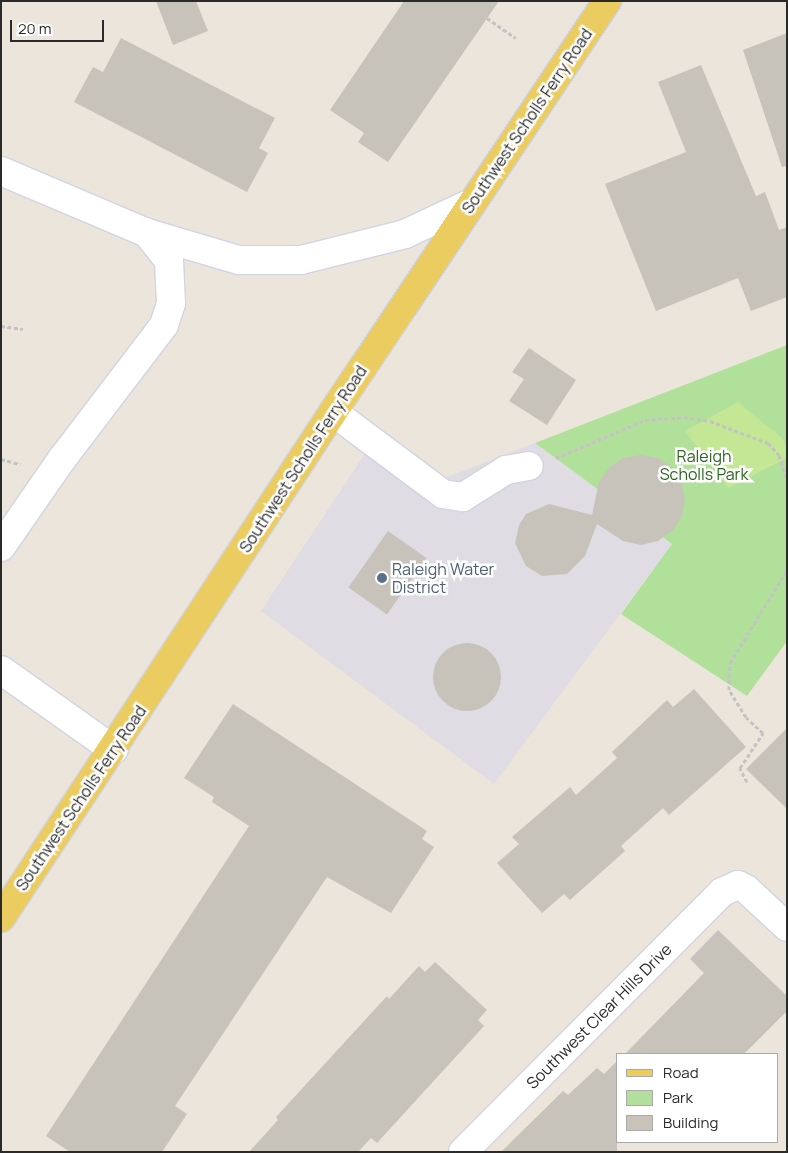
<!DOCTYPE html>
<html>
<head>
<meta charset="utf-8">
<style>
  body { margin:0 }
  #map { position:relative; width:788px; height:1153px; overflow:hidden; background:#ebe5dc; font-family:Manrope,sans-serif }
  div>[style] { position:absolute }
  .industrial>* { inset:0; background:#dfdce4 }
  .green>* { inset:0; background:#b1e09a }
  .pitch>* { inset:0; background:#c4e796 }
  .building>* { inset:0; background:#c7c3bb; transform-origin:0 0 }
  .round { border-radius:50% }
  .path>* { height:3px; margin-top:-1.5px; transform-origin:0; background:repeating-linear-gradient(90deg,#c3c3c3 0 4px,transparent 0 6.5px) }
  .roads { filter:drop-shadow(1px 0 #d1d4e2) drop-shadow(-1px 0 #d1d4e2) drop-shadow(0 1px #d1d4e2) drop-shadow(0 -1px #d1d4e2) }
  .minor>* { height:28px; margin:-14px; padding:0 14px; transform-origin:14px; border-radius:14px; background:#fff }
  .major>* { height:28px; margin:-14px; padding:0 14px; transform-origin:14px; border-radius:14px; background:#ebcc61 }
  .dots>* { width:14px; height:14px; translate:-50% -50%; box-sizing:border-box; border:2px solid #fff; border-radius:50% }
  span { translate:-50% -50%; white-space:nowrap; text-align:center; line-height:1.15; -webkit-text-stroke:5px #fff; paint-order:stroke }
  .street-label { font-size:16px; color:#2a2a2a }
  .park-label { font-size:16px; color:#2b641d }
  .service-label { font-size:16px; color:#4e5e75 }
  .left { translate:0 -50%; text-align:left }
  .frame { position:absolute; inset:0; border:2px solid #2a2a2a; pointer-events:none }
  .legend { position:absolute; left:616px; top:1053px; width:162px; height:90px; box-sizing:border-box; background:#fff; border:1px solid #aaa; margin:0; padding:6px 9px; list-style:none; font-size:15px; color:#2a2a2a }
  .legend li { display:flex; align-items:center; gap:10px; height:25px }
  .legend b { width:25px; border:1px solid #aaa }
  .scale { position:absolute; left:10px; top:20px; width:94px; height:22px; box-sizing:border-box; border:2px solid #2a2a2a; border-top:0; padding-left:6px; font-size:15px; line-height:18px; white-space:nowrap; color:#2a2a2a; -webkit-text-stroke:4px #fff; paint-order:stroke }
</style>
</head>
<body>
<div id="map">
  <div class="industrial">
    <i style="clip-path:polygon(378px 434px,440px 480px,535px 443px,672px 544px,494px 784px,261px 611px)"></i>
  </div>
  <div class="green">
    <i style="clip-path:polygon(787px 345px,787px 641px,747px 696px,621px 614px,672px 544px,535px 443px)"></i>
  </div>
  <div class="pitch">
    <i style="clip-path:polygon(738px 402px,782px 438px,787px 447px,787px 458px,728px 488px,685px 431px)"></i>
  </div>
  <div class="building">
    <i style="clip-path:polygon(156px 1px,196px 1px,208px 31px,173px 45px)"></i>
    <i style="clip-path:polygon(404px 1px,499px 1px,388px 162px,358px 142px,364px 133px,330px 110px)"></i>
    <i style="clip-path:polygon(787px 33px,787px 166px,782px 167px,743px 50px)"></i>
    <i style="clip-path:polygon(121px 38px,275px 118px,259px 148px,268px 153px,247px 192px,74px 102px,93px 67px,103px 72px)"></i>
    <i style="clip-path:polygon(701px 65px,756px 196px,765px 192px,779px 230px,787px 227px,787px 297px,751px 311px,738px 278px,656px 311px,605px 184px,686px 152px,658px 82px)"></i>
    <i style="clip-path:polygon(529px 348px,576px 380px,547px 425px,509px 401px,524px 379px,512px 372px)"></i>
    <i style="clip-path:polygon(641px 455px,658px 458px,672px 468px,682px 483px,685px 500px,682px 517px,672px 531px,658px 541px,641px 545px,623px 541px,597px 524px,585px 556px,567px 574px,542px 576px,526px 566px,515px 543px,519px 525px,526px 514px,549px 504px,592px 515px,599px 482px,609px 468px,623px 458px)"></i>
    <i style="left:388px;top:531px;width:47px;height:69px;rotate:35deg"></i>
    <i class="round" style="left:433px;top:643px;width:68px;height:68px"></i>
    <i style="clip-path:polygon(694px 689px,746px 747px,669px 815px,663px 808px,621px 846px,625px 851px,570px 900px,564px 894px,542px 913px,497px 863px,519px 844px,512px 837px,570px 787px,576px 795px,617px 758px,612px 752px,667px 700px,673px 707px)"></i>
    <i style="clip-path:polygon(233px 704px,427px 831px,422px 839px,434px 847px,391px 913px,327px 877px,175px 1106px,187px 1114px,162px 1152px,70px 1152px,46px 1136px,249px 826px,212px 802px,214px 797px,184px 778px)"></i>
    <i style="clip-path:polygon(787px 728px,787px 809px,746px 769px)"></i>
    <i style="clip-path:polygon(718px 930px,787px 996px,787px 1011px,744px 1054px,625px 1054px,704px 973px,690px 959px)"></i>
    <i style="clip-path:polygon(435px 962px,487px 1010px,478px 1020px,484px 1026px,377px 1143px,371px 1138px,358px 1152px,249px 1152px,278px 1120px,276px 1117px,387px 996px,389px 999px,419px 966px,425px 972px)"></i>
    <i style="clip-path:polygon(617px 1061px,617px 1152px,501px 1152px,563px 1091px,568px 1095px,597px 1068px,604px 1074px)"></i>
  </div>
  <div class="path">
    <i style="left:487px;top:18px;width:35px;rotate:35deg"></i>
    <i style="left:1px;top:326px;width:22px;rotate:8deg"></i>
    <i style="left:556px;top:458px;width:97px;rotate:-23.1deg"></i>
    <i style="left:645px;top:420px;width:39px;rotate:-4deg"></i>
    <i style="left:684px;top:417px;width:26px;rotate:9deg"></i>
    <i style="left:710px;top:421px;width:62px;rotate:20.8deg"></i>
    <i style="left:768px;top:443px;width:16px;rotate:47deg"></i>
    <i style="left:779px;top:455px;width:26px;rotate:72deg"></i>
    <i style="left:1px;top:459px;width:20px;rotate:15deg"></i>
    <i style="left:747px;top:782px;width:16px;rotate:-117deg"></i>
    <i style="left:740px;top:768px;width:42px;rotate:-56.7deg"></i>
    <i style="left:763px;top:733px;width:23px;rotate:-137deg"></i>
    <i style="left:746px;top:717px;width:32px;rotate:-122deg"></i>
    <i style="left:729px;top:690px;width:27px;rotate:-88deg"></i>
    <i style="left:730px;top:663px;width:109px;rotate:-58.5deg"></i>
  </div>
  <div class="roads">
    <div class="minor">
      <i style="left:1px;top:171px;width:159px;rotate:23deg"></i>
      <i style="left:147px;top:233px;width:96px;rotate:16.4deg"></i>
      <i style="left:239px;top:260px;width:62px"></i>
      <i style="left:301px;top:260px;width:107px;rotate:-14deg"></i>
      <i style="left:405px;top:234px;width:75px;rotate:-25.2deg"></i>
      <i style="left:333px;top:412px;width:137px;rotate:36.7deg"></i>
      <i style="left:443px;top:494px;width:20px;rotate:9deg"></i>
      <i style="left:463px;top:497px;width:51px;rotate:-32.1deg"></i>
      <i style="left:506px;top:470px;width:23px;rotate:-10deg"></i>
      <i style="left:1px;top:547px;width:107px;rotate:-55.3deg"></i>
      <i style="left:62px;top:459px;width:168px;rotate:-52.7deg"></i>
      <i style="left:164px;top:325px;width:23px;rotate:-72deg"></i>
      <i style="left:171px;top:303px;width:42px;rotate:-92.7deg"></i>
      <i style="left:169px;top:261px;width:36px;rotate:-128deg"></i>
      <i style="left:1px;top:670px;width:138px;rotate:35.3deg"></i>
      <i style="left:463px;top:1152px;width:367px;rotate:-45.1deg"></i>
      <i style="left:722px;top:892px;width:17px;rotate:-24deg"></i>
      <i style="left:738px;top:885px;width:9px;rotate:27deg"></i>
      <i style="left:746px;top:889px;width:56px;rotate:42.8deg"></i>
    </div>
    <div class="major">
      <i style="left:1px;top:918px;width:605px;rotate:-56.73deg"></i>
      <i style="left:333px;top:412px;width:494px;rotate:-56.3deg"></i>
    </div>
  </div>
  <div class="dots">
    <i style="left:382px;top:578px;background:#5c6f8a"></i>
  </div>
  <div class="street-label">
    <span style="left:527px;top:121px;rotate:-56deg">Southwest Scholls Ferry Road</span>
    <span style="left:303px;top:459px;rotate:-57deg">Southwest Scholls Ferry Road</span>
    <span style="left:81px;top:798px;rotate:-56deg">Southwest Scholls Ferry Road</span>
    <span style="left:599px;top:1016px;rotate:-45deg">Southwest Clear Hills Drive</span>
  </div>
  <div class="park-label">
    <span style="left:704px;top:465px">Raleigh<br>Scholls Park</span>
  </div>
  <div class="service-label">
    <span class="left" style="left:392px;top:578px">Raleigh Water<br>District</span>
  </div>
  <div class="frame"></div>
  <ul class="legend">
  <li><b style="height:6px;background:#ebcc61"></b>Road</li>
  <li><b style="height:14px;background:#b1e09a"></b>Park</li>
  <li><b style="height:14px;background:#c7c3bb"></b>Building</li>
  </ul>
  <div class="scale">20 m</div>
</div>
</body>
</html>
